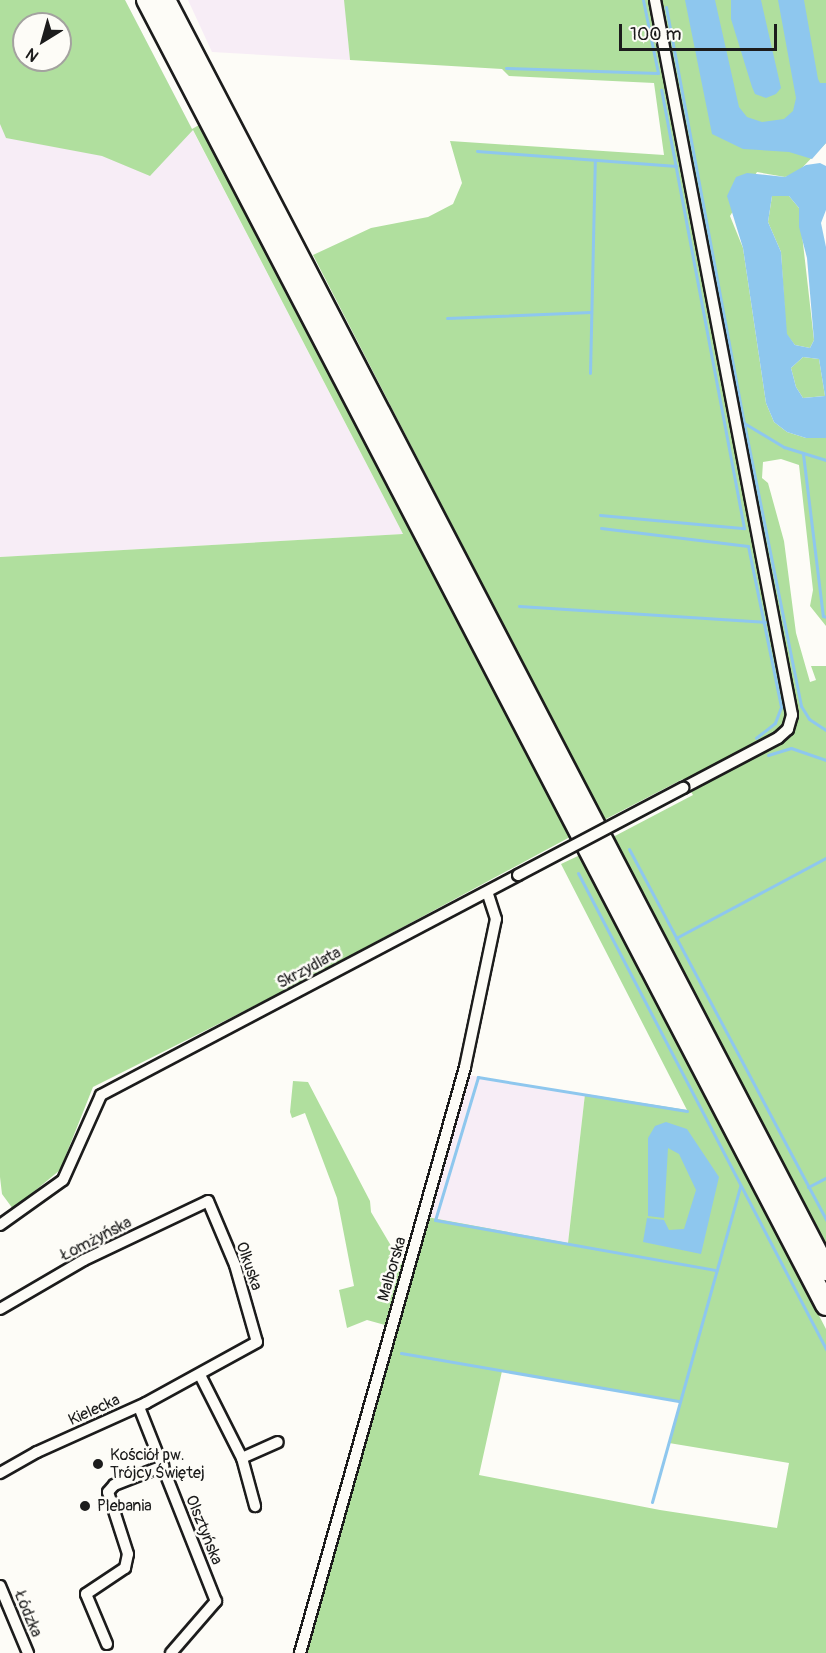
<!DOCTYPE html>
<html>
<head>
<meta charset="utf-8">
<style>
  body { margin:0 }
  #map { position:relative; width:826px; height:1653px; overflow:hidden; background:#fdfcf7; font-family:Pangolin,sans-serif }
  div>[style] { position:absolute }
  .built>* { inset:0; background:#f7edf6 }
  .green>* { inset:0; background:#b0df9e }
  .water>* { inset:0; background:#8ec7ee }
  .stream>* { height:3px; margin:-1.5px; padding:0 1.5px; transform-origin:1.5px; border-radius:1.5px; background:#8ec7ee }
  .roads { filter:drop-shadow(2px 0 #1c1c1c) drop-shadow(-2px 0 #1c1c1c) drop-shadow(0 2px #1c1c1c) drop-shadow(0 -2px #1c1c1c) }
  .street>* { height:10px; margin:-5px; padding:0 5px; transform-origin:5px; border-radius:5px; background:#fdfcf7 }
  .highway>* { height:20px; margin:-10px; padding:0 10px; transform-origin:10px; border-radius:10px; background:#fdfcf7 }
  .bridges { filter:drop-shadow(2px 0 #1c1c1c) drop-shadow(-2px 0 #1c1c1c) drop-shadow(0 2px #1c1c1c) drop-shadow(0 -2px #1c1c1c) }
  .street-bridge>* { height:10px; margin:-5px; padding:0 5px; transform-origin:5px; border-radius:5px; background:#fdfcf7 }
  .dots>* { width:16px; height:16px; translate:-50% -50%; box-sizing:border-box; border:3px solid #fdfcf7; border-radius:50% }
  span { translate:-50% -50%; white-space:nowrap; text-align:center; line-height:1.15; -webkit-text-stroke:5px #fdfcf7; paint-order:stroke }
  .street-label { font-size:16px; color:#1c1c1c }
  .poi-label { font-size:16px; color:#1c1c1c }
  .left { translate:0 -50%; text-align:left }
  .north { position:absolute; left:12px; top:12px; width:60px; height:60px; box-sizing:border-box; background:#fdfcf7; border:2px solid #a3a29f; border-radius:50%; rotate:217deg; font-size:16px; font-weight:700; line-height:24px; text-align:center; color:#1c1c1c }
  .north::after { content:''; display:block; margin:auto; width:21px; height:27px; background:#1c1c1c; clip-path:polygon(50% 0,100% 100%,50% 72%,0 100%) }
  .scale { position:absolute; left:619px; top:24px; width:158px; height:27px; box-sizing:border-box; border:3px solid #1c1c1c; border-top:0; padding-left:8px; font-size:18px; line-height:21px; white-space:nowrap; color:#1c1c1c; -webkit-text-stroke:4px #fdfcf7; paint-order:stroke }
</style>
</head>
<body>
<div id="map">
  <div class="built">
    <i style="clip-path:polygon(evenodd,0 0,125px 0,403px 534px,0 557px,0 0,24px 24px,60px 24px,60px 60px,24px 60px,24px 24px)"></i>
    <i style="clip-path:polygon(188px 0,345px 0,350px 60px,212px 52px)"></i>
    <i style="clip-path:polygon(468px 1075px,585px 1094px,568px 1243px,427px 1217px)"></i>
  </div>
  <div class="green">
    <i style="clip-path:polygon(evenodd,0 0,125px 0,192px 129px,199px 125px,570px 837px,292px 987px,93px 1087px,60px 1170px,13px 1209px,2px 1194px,0 1177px,0 557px,403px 534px,193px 130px,150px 176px,102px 156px,6px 138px,0 124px,0 0,24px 24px,60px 24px,60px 60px,24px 60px,24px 24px)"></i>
    <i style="clip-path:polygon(344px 0,826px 0,826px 143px,798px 172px,785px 177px,757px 172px,730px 216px,743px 248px,766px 403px,774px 422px,787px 432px,806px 438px,826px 438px,826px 626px,810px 606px,813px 590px,799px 465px,781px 459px,763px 462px,762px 478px,768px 483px,784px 541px,796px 633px,810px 682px,816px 680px,811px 666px,826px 666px,826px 1245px,613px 837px,693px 795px,683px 779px,604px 820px,313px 255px,371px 228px,428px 217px,453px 204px,462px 183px,450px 141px,664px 155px,654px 83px,509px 76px,502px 69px,350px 60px)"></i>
    <i style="clip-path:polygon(772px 196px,789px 196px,799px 208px,814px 340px,810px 348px,795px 345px,786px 334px,781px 252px,768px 222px)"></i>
    <i style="clip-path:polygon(803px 357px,819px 359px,825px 396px,803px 398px,796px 387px,791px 368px)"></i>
    <i style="clip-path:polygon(evenodd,580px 855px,826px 1329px,826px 1653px,304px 1653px,427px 1217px,568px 1243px,585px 1094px,687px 1110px,561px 864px,580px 855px,502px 1371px,680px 1401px,669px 1443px,789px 1463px,777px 1528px,660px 1510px,479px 1475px,502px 1371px)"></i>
    <i style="clip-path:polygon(293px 1081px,308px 1082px,370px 1201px,371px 1212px,403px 1266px,385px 1325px,367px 1320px,347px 1328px,339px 1290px,354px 1286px,337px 1198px,305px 1113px,292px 1118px,290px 1112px)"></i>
  </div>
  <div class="water">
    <i style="clip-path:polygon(685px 0,715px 0,739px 107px,747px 117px,762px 122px,784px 119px,793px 111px,796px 98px,778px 0,804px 0,818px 79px,820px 83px,826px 83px,826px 143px,812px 159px,789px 152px,743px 149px,712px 134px)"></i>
    <i style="clip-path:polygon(731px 0,761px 0,781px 88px,776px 94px,766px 98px,755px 94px,752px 87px,731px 19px)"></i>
    <i style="clip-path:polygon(evenodd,820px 163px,826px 166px,826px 210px,821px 223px,826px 247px,826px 438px,806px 438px,787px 432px,774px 422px,766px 403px,743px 248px,727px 196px,736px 177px,747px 173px,785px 177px,806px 165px,820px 163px,789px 196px,799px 208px,799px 227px,807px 258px,814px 340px,810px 348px,795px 345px,787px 334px,781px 252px,768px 222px,772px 196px,789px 196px,820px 163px,803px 357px,819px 359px,825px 396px,803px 398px,796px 387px,791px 368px,803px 357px)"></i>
    <i style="clip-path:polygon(666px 1122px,687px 1129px,719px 1177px,701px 1254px,643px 1242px,647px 1218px,664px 1220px,669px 1230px,684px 1229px,696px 1190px,679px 1154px,668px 1148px,664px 1218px,648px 1216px,648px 1138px,655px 1126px)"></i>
  </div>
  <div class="stream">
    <i style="left:666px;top:7px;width:423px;rotate:79.4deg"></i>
    <i style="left:744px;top:423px;width:289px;rotate:78.6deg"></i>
    <i style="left:801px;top:706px;width:15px;rotate:58deg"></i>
    <i style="left:809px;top:719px;width:20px;rotate:33deg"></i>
    <i style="left:506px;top:68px;width:152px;rotate:1.9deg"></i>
    <i style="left:658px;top:73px;width:75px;rotate:-101.6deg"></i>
    <i style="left:477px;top:151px;width:200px;rotate:4.3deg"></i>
    <i style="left:447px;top:318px;width:144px;rotate:-2.4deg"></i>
    <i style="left:590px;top:373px;width:213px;rotate:-88.7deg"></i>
    <i style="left:744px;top:423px;width:47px;rotate:31deg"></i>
    <i style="left:784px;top:447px;width:44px;rotate:17.2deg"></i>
    <i style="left:803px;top:454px;width:163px;rotate:83deg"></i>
    <i style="left:823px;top:616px;width:3px;rotate:18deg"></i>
    <i style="left:600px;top:515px;width:145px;rotate:5.2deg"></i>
    <i style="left:744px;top:528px;width:446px;rotate:-100.7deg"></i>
    <i style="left:601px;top:528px;width:148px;rotate:7deg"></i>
    <i style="left:748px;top:546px;width:164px;rotate:78.4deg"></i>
    <i style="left:781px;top:707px;width:17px;rotate:111deg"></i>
    <i style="left:775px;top:723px;width:24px;rotate:142deg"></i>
    <i style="left:519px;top:606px;width:247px;rotate:3.7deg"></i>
    <i style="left:768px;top:755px;width:24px;rotate:-17deg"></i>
    <i style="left:791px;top:748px;width:37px;rotate:19deg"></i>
    <i style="left:629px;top:849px;width:420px;rotate:62deg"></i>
    <i style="left:578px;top:873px;width:537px;rotate:62.48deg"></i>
    <i style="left:676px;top:938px;width:170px;rotate:-28.1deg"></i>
    <i style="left:687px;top:1111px;width:212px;rotate:-170.8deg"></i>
    <i style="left:478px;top:1077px;width:149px;rotate:106.7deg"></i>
    <i style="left:435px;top:1220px;width:286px;rotate:10.1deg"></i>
    <i style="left:808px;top:1187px;width:20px;rotate:-27deg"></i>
    <i style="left:401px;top:1353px;width:283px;rotate:9.8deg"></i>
    <i style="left:652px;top:1502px;width:328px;rotate:-74.4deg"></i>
  </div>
  <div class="roads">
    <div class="street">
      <i style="left:655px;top:0;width:728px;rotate:79.15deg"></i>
      <i style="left:792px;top:715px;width:15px;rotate:106deg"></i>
      <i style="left:788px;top:729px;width:13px;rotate:138deg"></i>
      <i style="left:778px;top:738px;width:107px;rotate:152.2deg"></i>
      <i style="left:0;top:1225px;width:77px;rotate:-35.5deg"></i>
      <i style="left:63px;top:1180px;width:93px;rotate:-65.9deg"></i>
      <i style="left:101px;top:1095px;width:471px;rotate:-27.8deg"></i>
      <i style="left:0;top:1309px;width:97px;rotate:-30.3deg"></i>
      <i style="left:84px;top:1260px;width:137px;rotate:-25.4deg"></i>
      <i style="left:208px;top:1201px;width:69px;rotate:67.1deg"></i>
      <i style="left:235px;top:1265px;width:80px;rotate:74.1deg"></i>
      <i style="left:257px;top:1342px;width:127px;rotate:151.2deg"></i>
      <i style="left:146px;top:1403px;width:120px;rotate:155.8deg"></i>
      <i style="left:37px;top:1452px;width:43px;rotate:150.4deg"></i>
      <i style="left:200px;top:1375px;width:93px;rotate:63.2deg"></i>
      <i style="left:242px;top:1458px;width:50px;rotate:74.8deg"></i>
      <i style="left:139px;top:1407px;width:209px;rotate:68.4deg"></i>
      <i style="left:216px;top:1601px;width:69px;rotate:130.9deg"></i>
      <i style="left:242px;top:1458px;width:39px;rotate:-24deg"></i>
      <i style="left:0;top:1586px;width:73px;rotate:67.3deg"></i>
      <i style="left:107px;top:1644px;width:54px;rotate:-112.8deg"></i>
      <i style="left:86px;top:1594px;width:47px;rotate:-33.7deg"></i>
      <i style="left:125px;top:1568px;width:14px;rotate:-78deg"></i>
      <i style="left:128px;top:1554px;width:65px;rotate:-107.9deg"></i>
      <i style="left:108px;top:1492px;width:9px;rotate:-49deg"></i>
      <i style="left:114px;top:1485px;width:53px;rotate:-21.2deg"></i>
      <i style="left:300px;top:1653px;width:609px;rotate:-74.27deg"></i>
      <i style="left:465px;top:1067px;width:151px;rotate:-78.2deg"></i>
      <i style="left:496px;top:919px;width:28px;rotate:-108deg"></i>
    </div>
    <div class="highway">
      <i style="left:147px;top:0;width:1471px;rotate:62.51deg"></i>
      <i style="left:165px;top:0;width:1432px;rotate:62.5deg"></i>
    </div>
  </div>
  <div class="bridges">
    <div class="street-bridge">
      <i style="left:518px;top:875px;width:187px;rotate:-27.8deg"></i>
    </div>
  </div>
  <div class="dots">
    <i style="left:98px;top:1464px;background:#1c1c1c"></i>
    <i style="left:85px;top:1506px;background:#1c1c1c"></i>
  </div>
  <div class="street-label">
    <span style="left:309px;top:968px;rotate:-28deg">Skrzydlata</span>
    <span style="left:96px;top:1239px;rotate:-27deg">Łomżyńska</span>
    <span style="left:249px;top:1266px;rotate:71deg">Olkuska</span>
    <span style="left:392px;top:1269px;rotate:-74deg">Malborska</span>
    <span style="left:94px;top:1410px;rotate:-24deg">Kielecka</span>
    <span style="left:204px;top:1530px;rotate:68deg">Olsztyńska</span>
    <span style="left:28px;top:1614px;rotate:68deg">Łódzka</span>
  </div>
  <div class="poi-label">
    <span class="left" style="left:110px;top:1464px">Kościół pw.<br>Trójcy Świętej</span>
    <span class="left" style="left:97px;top:1506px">Plebania</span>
  </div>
  <div class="north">N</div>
  <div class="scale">100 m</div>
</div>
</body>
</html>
